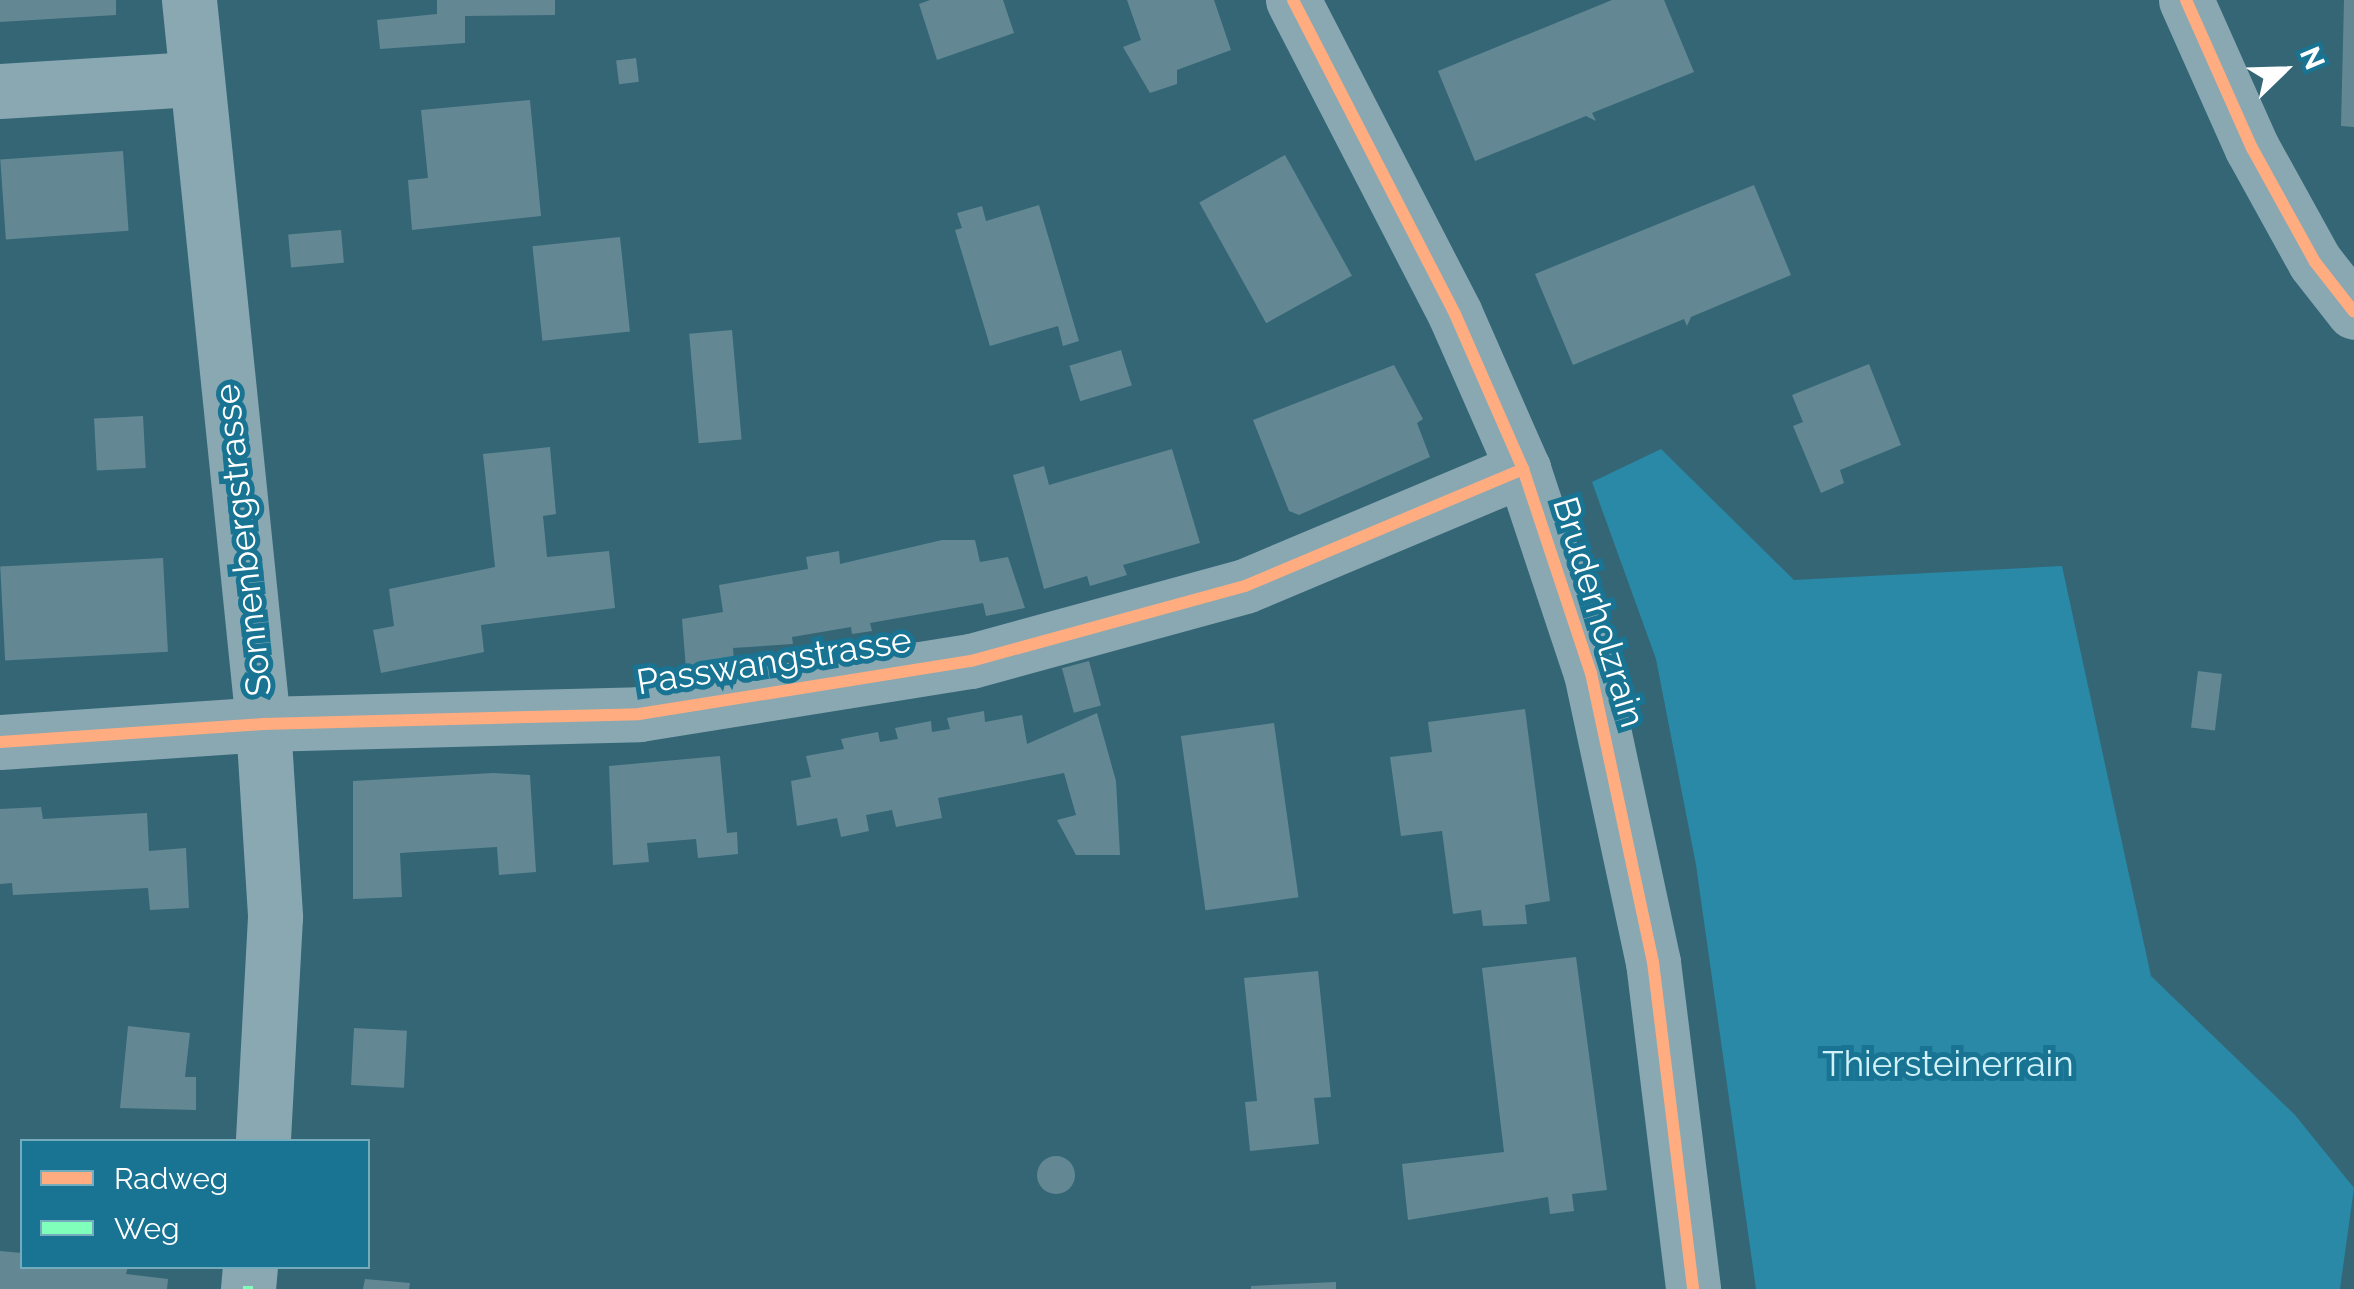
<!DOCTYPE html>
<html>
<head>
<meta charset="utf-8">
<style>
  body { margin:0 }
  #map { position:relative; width:2354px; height:1289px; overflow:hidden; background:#346676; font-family:Raleway,sans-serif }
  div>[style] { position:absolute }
  .green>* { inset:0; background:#2989a6 }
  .building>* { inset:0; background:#638893; transform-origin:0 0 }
  .round { border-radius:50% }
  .minor>* { height:55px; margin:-27.5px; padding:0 27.5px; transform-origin:27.5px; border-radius:27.5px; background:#89a8b2 }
  .quiet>* { height:10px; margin-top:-5px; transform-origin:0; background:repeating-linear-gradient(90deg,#80ffba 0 20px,transparent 0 30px) }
  .cycleway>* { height:12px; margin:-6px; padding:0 6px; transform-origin:6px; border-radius:6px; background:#ffac80 }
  span { translate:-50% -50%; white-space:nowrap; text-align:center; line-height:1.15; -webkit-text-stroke:10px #187492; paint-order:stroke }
  .street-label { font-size:35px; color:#fff }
  .park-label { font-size:35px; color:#d2f2fb }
  .legend { position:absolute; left:20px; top:1139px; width:350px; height:130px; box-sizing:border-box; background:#187492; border:2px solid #74acbe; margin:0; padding:12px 18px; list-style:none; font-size:30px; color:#fff }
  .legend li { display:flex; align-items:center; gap:20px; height:50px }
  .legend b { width:50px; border:2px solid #74acbe }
  .north { position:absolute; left:2234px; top:20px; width:100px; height:100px; -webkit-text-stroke:8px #187492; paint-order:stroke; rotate:67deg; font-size:28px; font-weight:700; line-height:40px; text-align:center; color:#fff }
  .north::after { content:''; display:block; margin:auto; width:35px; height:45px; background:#fff; clip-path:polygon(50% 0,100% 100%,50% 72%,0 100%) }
</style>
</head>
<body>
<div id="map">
  <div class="green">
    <i style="clip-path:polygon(1661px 449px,1794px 580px,2062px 566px,2151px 976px,2295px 1115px,2354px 1188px,2340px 1289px,1756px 1289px,1696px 865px,1656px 659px,1592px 482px)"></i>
  </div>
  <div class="building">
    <i style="clip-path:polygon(0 0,116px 0,116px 15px,0 22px)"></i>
    <i style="clip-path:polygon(437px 0,555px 0,555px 15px,465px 16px,465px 43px,380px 49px,377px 20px,437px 14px)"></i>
    <i style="clip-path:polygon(930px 0,1003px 0,1014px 33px,937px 60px,919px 4px)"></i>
    <i style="clip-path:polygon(1127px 0,1214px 0,1231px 50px,1177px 70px,1177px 84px,1150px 93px,1123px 47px,1141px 40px)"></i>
    <i style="clip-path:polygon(1612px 0,1664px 0,1694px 72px,1592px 113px,1596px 121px,1586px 116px,1475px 161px,1438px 71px)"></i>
    <i style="clip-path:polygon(2344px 0,2354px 0,2354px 127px,2341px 126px)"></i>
    <i style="left:636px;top:58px;width:24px;height:20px;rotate:83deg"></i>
    <i style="clip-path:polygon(530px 100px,541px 216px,412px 230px,408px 180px,428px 178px,421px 110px)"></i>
    <i style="left:123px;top:151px;width:80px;height:123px;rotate:86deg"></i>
    <i style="left:1285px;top:155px;width:138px;height:98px;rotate:61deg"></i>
    <i style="clip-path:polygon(1754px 185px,1791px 275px,1691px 317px,1687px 326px,1684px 319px,1573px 365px,1535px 274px)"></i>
    <i style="clip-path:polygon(1039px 205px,1079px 341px,1063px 346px,1058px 326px,990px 346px,955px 230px,962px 228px,957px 213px,982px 206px,986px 221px)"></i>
    <i style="left:341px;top:230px;width:33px;height:53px;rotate:85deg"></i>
    <i style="left:620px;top:237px;width:95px;height:88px;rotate:84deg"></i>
    <i style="left:732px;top:330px;width:110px;height:43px;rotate:85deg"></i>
    <i style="left:1121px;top:350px;width:37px;height:54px;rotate:73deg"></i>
    <i style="clip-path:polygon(1869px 364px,1901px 445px,1840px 470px,1844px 483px,1821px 493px,1793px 426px,1803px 422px,1792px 395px)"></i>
    <i style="clip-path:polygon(1394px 365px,1423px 419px,1417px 423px,1430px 457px,1299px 515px,1289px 511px,1253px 420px)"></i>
    <i style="left:143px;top:416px;width:52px;height:49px;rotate:87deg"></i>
    <i style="clip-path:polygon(550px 447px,556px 514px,543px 516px,547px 557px,609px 551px,615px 608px,481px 625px,484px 652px,381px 673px,373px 630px,394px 626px,389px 589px,495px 567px,483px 454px)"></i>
    <i style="clip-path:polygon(1172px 449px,1200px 543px,1123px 565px,1127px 575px,1090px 586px,1087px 576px,1044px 589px,1013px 475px,1044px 466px,1049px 485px)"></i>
    <i style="clip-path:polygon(942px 540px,975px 540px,980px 562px,1008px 557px,1025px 608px,986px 616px,983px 603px,870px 623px,872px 631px,852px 634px,851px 627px,792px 637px,793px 644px,733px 648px,734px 661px,686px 669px,682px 619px,723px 612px,719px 585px,808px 569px,806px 557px,839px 551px,840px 564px)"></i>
    <i style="left:163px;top:558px;width:94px;height:163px;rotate:87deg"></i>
    <i style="left:1089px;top:661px;width:46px;height:28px;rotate:75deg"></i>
    <i style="left:2198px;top:671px;width:24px;height:57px;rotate:7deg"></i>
    <i style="clip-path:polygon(1525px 709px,1550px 901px,1525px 905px,1527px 924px,1483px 926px,1481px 910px,1453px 914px,1442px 831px,1401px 836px,1390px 757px,1432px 752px,1428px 722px)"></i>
    <i style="clip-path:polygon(984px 711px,985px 722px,1022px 715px,1027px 744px,1097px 713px,1116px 781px,1120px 855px,1076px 855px,1057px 820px,1076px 815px,1064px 773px,938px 798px,942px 818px,896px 827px,892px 810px,866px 815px,869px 831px,841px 837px,837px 818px,797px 826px,791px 781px,811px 777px,806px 756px,844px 749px,841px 739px,878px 732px,880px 742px,898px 739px,895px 728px,931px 721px,932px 732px,950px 729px,947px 718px)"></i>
    <i style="left:1274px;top:723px;width:176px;height:94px;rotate:82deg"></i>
    <i style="clip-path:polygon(720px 756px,727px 833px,737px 832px,738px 854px,698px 858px,696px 839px,647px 843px,649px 862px,613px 865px,609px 766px)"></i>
    <i style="clip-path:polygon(493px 773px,530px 775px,536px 872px,499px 875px,497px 847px,400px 853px,402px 897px,353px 899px,353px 781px)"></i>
    <i style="clip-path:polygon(41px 807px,43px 819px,147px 813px,149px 851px,186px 848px,189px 908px,150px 910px,148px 888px,13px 895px,12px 883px,0 884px,0 809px)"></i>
    <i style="clip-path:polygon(1576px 957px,1607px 1190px,1572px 1194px,1574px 1211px,1550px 1214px,1548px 1197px,1408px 1220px,1402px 1164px,1504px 1152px,1482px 968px)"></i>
    <i style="clip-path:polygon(1318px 971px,1331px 1097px,1314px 1098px,1319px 1144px,1250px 1151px,1245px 1102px,1257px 1101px,1244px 978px)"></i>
    <i style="clip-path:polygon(128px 1026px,190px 1033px,185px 1077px,196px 1077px,196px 1110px,120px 1108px)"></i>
    <i style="left:354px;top:1028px;width:53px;height:57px;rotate:3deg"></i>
    <i class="round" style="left:1037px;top:1156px;width:38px;height:38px"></i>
    <i style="clip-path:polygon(0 1251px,22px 1253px,22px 1266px,128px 1266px,126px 1274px,168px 1279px,167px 1289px,0 1289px)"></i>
    <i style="clip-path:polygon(365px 1279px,410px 1283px,409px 1289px,363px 1289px)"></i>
    <i style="clip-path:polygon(1336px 1282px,1336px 1289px,1251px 1289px,1251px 1286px)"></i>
  </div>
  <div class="minor">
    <i style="left:189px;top:0;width:728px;rotate:84.16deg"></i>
    <i style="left:263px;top:724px;width:193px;rotate:86.4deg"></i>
    <i style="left:275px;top:917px;width:225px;rotate:93.1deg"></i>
    <i style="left:1293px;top:0;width:353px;rotate:62.7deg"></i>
    <i style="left:1455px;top:314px;width:169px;rotate:66.3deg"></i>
    <i style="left:1523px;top:469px;width:215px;rotate:71.6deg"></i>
    <i style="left:1591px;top:673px;width:296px;rotate:77.9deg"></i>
    <i style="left:1653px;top:962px;width:329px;rotate:83deg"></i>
    <i style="left:2186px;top:0;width:162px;rotate:66deg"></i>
    <i style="left:2252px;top:148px;width:130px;rotate:61.1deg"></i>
    <i style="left:2315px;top:262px;width:63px;rotate:52deg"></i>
    <i style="left:0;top:91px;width:192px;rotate:-3.6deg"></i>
    <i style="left:0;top:742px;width:264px;rotate:-3.9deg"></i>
    <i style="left:263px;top:724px;width:376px;rotate:-1.5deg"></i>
    <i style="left:639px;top:714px;width:336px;rotate:-9.1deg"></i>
    <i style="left:971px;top:661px;width:284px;rotate:-15.3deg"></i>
    <i style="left:1245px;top:586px;width:302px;rotate:-22.8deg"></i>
    <i style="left:248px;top:1289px;width:23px;rotate:-85deg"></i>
  </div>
  <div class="quiet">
    <i style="left:248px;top:1289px;width:3px;rotate:-90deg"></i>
  </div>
  <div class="cycleway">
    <i style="left:1293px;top:0;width:353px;rotate:62.7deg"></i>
    <i style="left:1455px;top:314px;width:169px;rotate:66.3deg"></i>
    <i style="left:1523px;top:469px;width:215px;rotate:71.6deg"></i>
    <i style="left:1591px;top:673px;width:296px;rotate:77.9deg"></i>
    <i style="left:1653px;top:962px;width:329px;rotate:83deg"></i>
    <i style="left:2186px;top:0;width:162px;rotate:66deg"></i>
    <i style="left:2252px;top:148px;width:130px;rotate:61.1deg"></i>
    <i style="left:2315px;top:262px;width:63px;rotate:52deg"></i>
    <i style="left:0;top:742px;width:264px;rotate:-3.9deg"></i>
    <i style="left:263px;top:724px;width:376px;rotate:-1.5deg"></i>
    <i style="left:639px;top:714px;width:336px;rotate:-9.1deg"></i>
    <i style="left:971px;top:661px;width:284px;rotate:-15.3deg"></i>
    <i style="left:1245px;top:586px;width:302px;rotate:-22.8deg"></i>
  </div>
  <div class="street-label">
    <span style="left:243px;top:540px;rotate:-96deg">Sonnenbergstrasse</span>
    <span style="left:1599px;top:612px;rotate:73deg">Bruderholzrain</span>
    <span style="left:774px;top:661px;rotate:-9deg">Passwangstrasse</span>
  </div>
  <div class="park-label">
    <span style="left:1948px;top:1064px">Thiersteinerrain</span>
  </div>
  <ul class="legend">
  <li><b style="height:12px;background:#ffac80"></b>Radweg</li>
  <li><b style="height:12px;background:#80ffba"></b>Weg</li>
  </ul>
  <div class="north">N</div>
</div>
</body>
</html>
